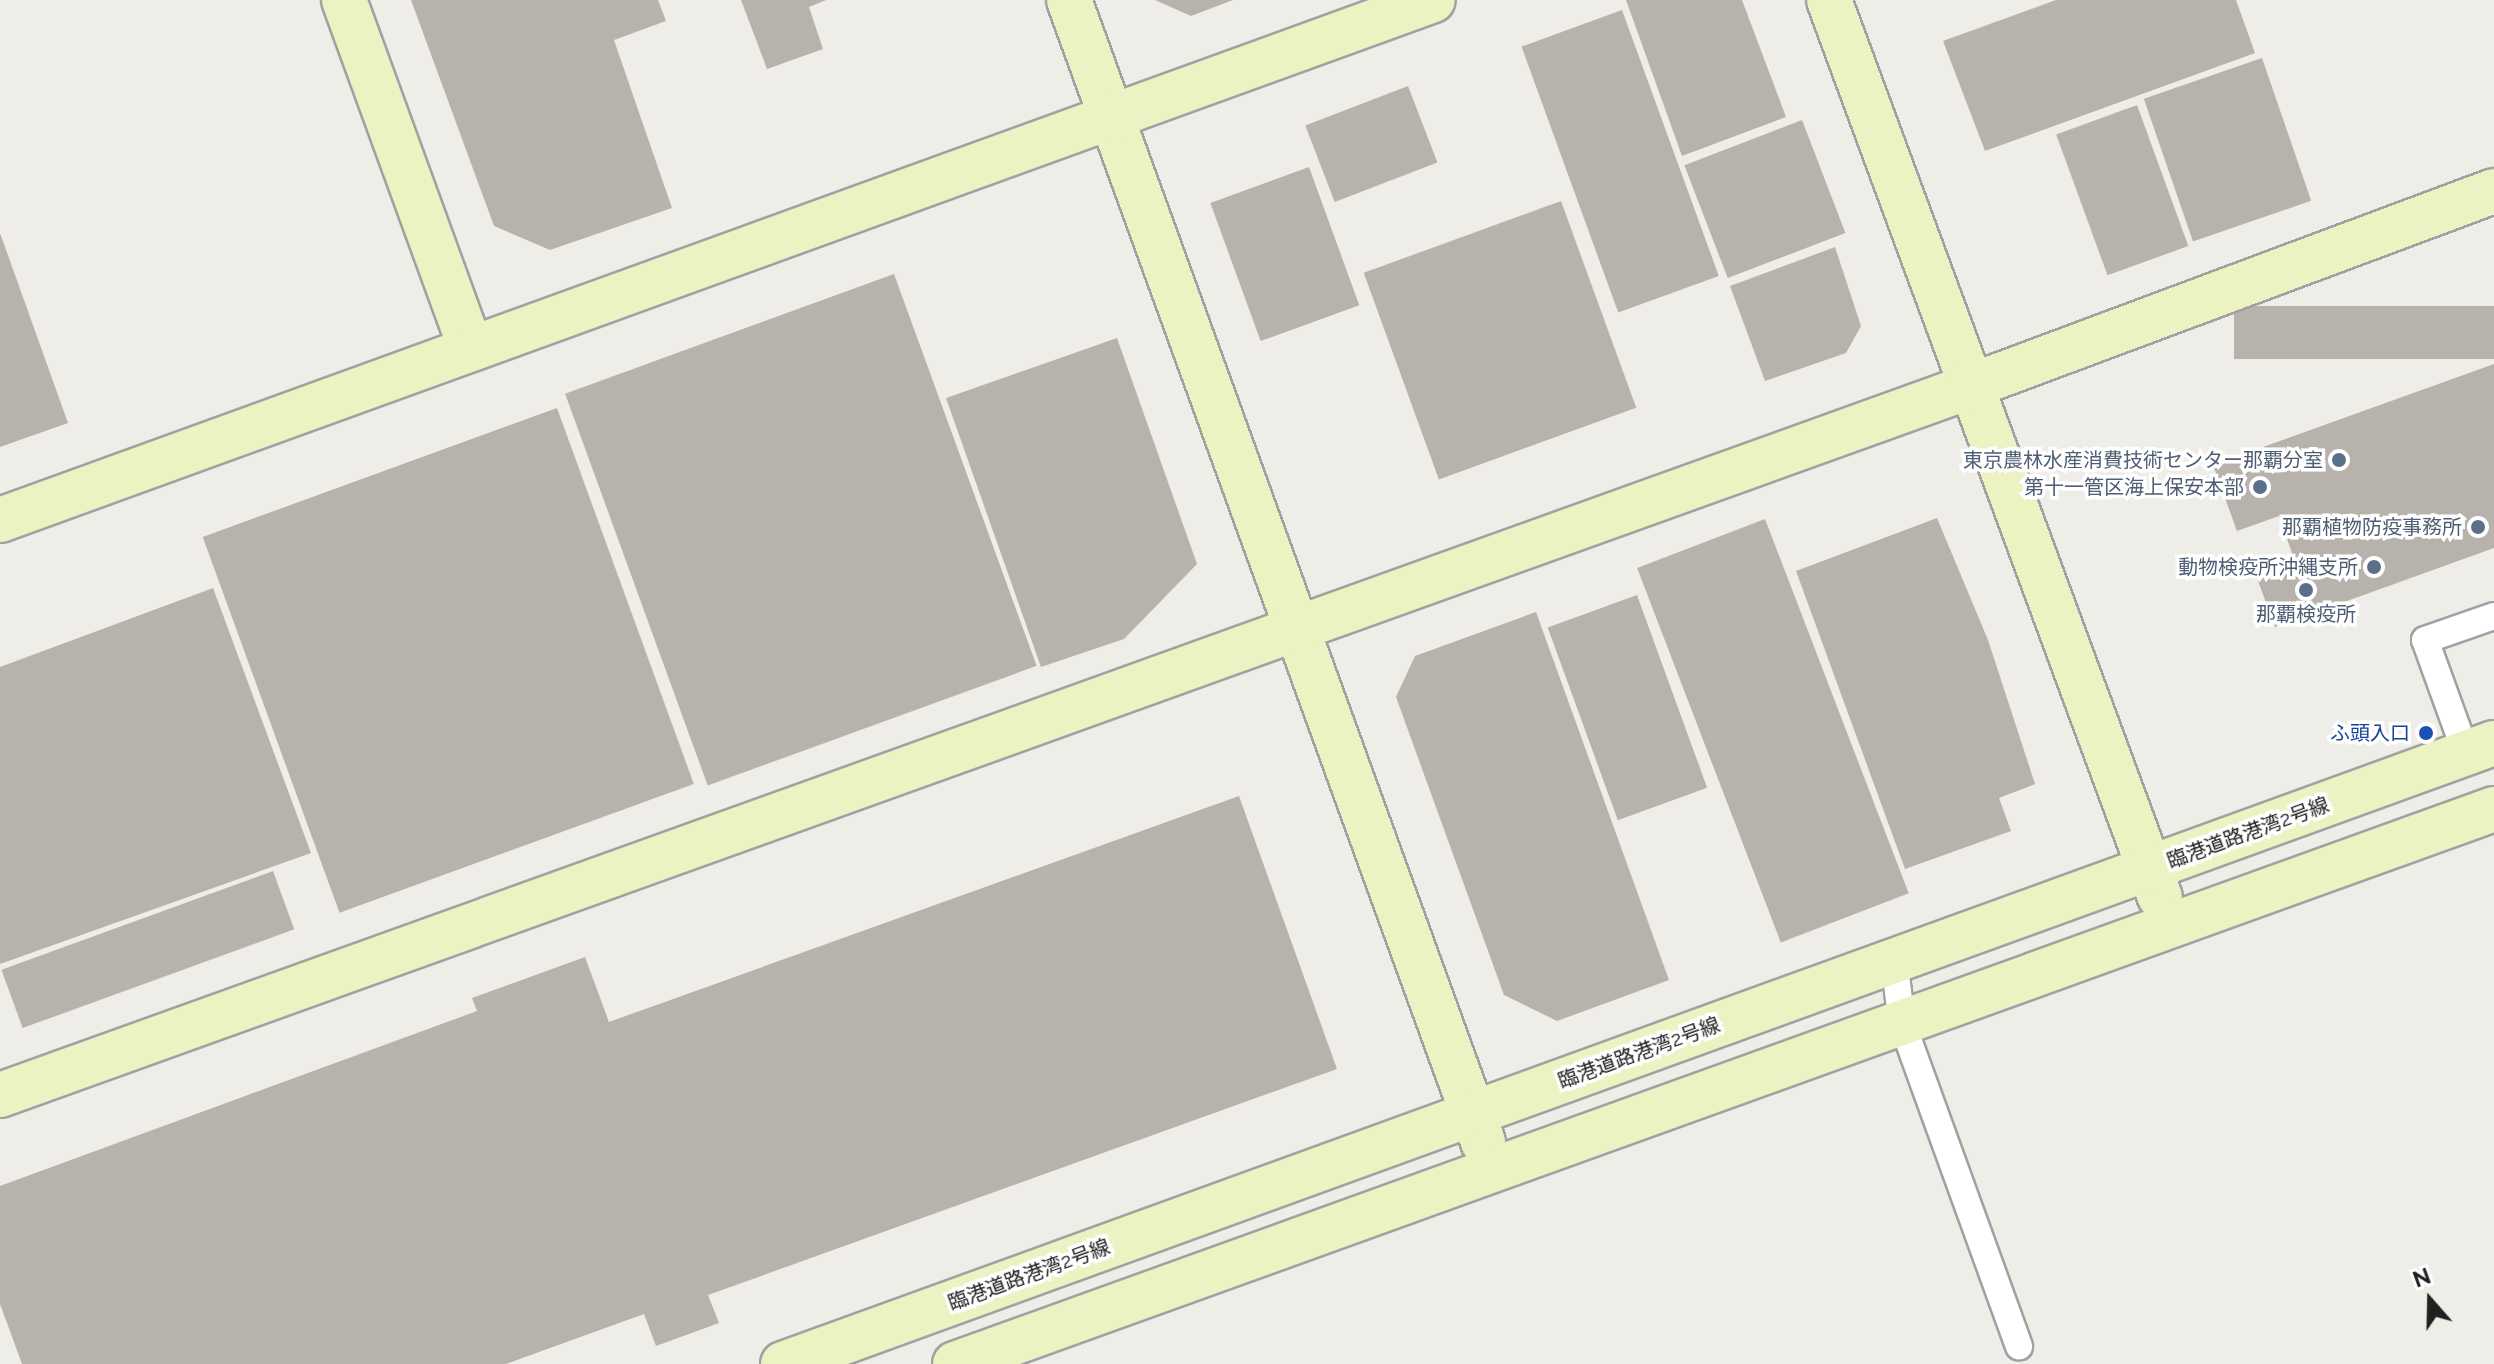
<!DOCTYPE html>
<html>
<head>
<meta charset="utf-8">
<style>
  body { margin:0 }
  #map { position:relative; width:2494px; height:1364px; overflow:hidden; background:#efede7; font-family:Raleway,"Noto Sans JP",sans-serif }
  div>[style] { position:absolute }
  .building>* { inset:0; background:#b8b2ad; transform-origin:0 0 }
  .roads { filter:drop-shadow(2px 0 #a1a1a1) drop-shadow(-2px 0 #a1a1a1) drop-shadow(0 2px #a1a1a1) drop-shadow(0 -2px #a1a1a1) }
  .lane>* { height:26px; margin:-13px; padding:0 13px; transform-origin:13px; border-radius:13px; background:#fff }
  .secondary>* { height:44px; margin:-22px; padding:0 22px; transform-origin:22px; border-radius:22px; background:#edf2c2 }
  .dots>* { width:22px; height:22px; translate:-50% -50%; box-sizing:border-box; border:4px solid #fff; border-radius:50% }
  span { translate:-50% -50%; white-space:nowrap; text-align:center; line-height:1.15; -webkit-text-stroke:7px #fff; paint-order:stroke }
  .service-label { font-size:20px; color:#4e5e75 }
  .right { translate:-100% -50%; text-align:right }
  .transit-label { font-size:20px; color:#164399 }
  .street-label { font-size:20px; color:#202020 }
  .north { position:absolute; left:2390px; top:1260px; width:80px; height:80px; -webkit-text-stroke:6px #fff; paint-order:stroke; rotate:340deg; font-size:22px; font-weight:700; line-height:32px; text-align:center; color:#202020 }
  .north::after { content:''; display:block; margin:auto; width:28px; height:36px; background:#202020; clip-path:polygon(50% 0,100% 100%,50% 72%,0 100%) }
</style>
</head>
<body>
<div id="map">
  <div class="building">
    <i style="clip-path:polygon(411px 0,658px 0,666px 21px,614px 40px,672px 208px,550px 250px,494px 226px)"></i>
    <i style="clip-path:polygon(741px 0,826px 0,809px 7px,823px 49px,767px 69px)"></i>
    <i style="clip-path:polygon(1155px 0,1233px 0,1191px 16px)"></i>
    <i style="clip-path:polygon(1626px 0,1742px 0,1786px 117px,1682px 156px)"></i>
    <i style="clip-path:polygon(2056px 0,2236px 0,2255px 53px,1985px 151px,1943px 41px)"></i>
    <i style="left:1622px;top:10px;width:283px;height:107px;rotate:70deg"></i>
    <i style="left:2262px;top:58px;width:151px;height:125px;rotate:71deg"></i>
    <i style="left:1408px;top:86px;width:82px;height:110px;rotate:69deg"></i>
    <i style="left:2137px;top:105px;width:150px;height:86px;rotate:70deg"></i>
    <i style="left:1802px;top:120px;width:121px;height:126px;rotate:69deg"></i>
    <i style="left:1309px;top:167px;width:147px;height:105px;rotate:70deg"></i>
    <i style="left:1561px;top:201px;width:220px;height:210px;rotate:70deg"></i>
    <i style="clip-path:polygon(0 233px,68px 423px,0 447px)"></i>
    <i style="clip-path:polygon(1835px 247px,1861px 326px,1846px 353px,1765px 381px,1730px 286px)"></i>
    <i style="left:894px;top:274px;width:417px;height:350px;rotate:70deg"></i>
    <i style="left:2494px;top:306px;width:53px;height:260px;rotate:90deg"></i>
    <i style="clip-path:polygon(1117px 338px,1197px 564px,1124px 639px,1041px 667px,946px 398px)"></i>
    <i style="clip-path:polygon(2494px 364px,2494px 548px,2275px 627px,2254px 570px,2293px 556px,2279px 516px,2237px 531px,2213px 465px)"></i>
    <i style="left:557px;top:408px;width:400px;height:377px;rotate:70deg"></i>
    <i style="clip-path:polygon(1937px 518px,1988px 640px,2035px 784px,1999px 798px,2011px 831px,1905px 869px,1796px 571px)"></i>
    <i style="left:1765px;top:519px;width:401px;height:137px;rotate:69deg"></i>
    <i style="clip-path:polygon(213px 588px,311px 853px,0 964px,0 667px)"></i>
    <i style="left:1637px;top:595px;width:205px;height:95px;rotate:70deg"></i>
    <i style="clip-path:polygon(1536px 612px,1669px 980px,1557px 1021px,1504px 995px,1396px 697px,1415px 656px)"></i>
    <i style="clip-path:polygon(1239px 796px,1337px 1069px,708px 1295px,719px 1323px,656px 1346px,644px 1314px,506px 1364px,22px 1364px,0 1304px,0 1186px,477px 1011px,472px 998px,585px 957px,609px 1022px)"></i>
    <i style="left:273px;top:871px;width:62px;height:289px;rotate:70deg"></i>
  </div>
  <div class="roads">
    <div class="lane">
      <i style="left:2466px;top:753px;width:120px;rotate:-109.9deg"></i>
      <i style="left:2425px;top:640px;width:73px;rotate:-19.2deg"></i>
      <i style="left:1894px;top:960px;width:64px;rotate:82.8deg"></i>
      <i style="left:1902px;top:1023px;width:344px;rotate:70.1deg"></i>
    </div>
    <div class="secondary">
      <i style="left:344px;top:0;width:371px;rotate:70deg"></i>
      <i style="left:1069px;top:0;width:1215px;rotate:70.07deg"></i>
      <i style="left:1829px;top:0;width:956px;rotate:69.75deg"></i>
      <i style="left:0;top:520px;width:1524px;rotate:-19.94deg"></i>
      <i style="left:0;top:1095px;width:2095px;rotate:-19.78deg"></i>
      <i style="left:1971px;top:386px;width:558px;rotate:-20.45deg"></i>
      <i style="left:783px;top:1364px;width:1820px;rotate:-19.95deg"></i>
      <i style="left:955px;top:1364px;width:1636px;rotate:-19.83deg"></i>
    </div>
  </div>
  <div class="dots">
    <i style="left:2339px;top:460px;background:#5c6f8a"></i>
    <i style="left:2260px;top:487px;background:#5c6f8a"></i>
    <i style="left:2478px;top:527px;background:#5c6f8a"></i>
    <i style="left:2374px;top:567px;background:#5c6f8a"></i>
    <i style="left:2306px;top:590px;background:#5c6f8a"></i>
    <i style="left:2426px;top:733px;background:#1a4fb4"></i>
  </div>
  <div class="service-label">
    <span class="right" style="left:2323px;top:460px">東京農林水産消費技術センター那覇分室</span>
    <span class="right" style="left:2244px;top:487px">第十一管区海上保安本部</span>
    <span class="right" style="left:2462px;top:527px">那覇植物防疫事務所</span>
    <span class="right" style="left:2358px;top:567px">動物検疫所沖縄支所</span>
    <span style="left:2306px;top:614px">那覇検疫所</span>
  </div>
  <div class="transit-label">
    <span class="right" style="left:2410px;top:733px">ふ頭入口</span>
  </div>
  <div class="street-label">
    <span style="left:2248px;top:833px;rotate:-20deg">臨港道路港湾2号線</span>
    <span style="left:1639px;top:1053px;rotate:-20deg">臨港道路港湾2号線</span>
    <span style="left:1029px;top:1275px;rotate:-20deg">臨港道路港湾2号線</span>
  </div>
  <div class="north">N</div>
</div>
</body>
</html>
